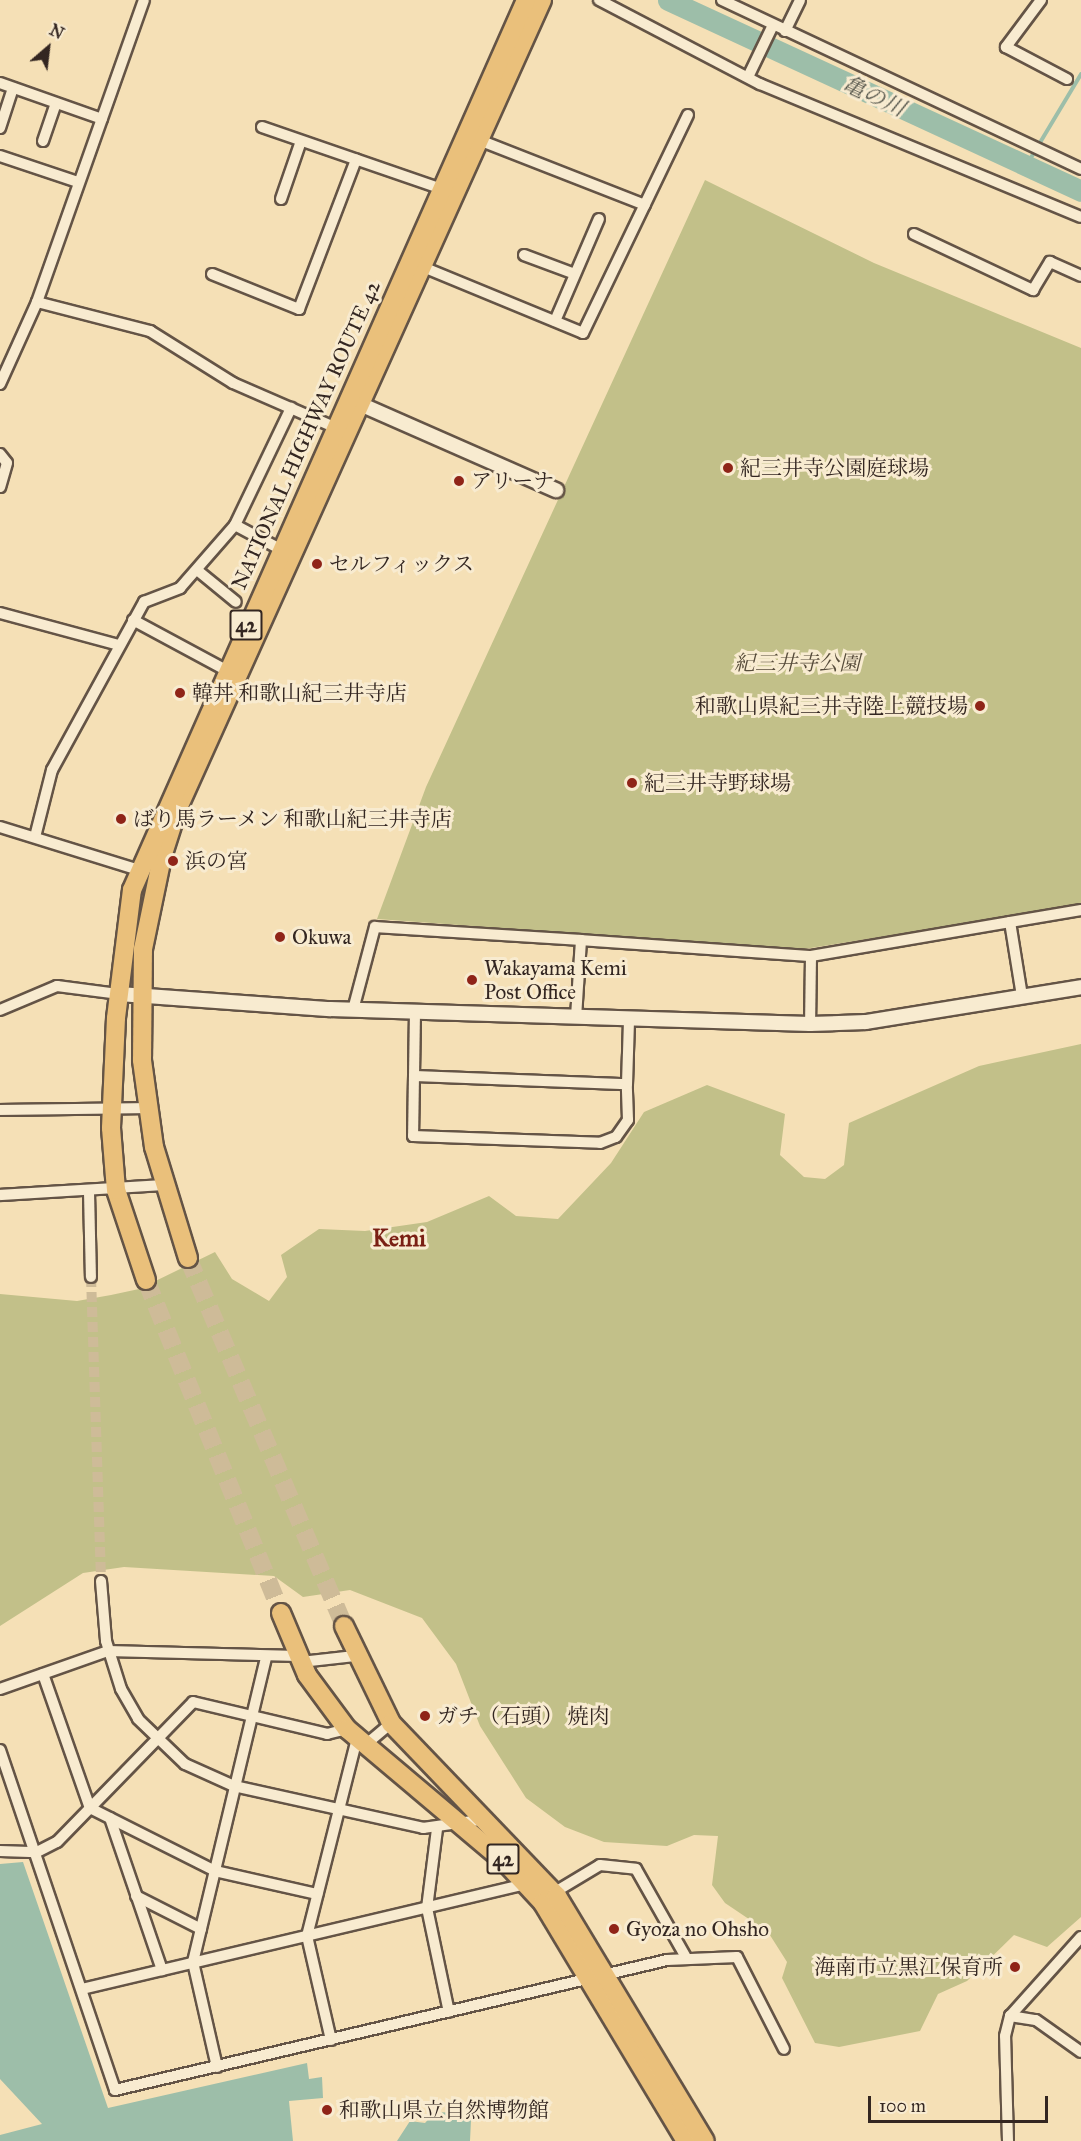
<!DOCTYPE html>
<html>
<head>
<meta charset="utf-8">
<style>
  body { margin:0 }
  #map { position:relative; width:1081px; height:2141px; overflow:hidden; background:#f5e0b6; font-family:"IM FELL Great Primer","Noto Serif JP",serif }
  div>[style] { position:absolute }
  .green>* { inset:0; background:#c2c089 }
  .water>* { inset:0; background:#9dbea9 }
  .stream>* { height:4px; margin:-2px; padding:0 2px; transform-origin:2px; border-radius:2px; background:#9dbea9 }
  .river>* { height:21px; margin:-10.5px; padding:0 10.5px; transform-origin:10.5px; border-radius:10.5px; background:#9dbea9 }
  .minor-tunnel>* { height:10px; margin-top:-5px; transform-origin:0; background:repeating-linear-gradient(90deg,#cebb98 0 10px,transparent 0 15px) }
  .trunk-tunnel>* { height:18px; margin-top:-9px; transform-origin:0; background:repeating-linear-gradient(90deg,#cebb98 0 18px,transparent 0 27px) }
  .roads { filter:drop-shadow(2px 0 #645446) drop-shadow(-2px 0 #645446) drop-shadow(0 2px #645446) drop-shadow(0 -2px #645446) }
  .minor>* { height:10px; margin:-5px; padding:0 5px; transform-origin:5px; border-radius:5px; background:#f8ebd0 }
  .tertiary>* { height:14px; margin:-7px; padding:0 7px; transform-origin:7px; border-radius:7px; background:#f8ebd0 }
  .trunk>* { height:18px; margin:-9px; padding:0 9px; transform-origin:9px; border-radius:9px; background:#eac07b }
  .dots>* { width:16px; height:16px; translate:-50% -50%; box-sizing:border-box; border:3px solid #f8ebd0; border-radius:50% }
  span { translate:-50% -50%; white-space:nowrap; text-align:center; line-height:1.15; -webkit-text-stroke:6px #f8ebd0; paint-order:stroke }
  .shield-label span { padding:2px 4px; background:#f8ebd0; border:2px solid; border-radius:4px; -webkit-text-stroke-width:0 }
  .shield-label { font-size:20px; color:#332621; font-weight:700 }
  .street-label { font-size:21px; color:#332621 }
  .poi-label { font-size:21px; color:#332621 }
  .left { translate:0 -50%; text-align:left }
  .right { translate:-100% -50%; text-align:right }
  .park-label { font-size:21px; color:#574c3b; font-style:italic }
  .water-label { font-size:22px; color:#53544a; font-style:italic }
  .quarter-label { font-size:24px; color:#7a1f14; font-weight:700 }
  .north { position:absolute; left:18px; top:18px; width:60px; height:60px; -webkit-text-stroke:4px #f8ebd0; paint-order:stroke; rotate:28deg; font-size:16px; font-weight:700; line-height:24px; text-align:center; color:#332621 }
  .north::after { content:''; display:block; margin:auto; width:21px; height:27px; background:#332621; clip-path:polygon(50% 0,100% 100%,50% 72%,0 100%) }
  .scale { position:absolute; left:868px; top:2096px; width:180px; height:27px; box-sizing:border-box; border:3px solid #332621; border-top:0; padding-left:8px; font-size:18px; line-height:21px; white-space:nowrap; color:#332621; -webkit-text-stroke:4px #f8ebd0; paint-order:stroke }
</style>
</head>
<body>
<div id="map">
  <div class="green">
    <i style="clip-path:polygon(705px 180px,874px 263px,1081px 348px,1081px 905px,798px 950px,377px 919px,426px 787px)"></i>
    <i style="clip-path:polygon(1081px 1044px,1081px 1917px,1047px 1947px,1014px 1935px,967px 1981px,938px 1994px,920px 2031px,839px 2047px,815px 2043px,782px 1978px,787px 1962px,768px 1932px,725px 1903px,712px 1885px,718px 1836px,694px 1835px,667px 1846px,604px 1842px,565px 1827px,526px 1798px,480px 1726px,456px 1664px,422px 1618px,350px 1590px,303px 1597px,274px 1576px,124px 1567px,83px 1573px,0 1626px,0 1294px,77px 1301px,111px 1295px,139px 1289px,215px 1252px,232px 1279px,269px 1301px,287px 1277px,281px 1255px,319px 1229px,365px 1231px,427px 1222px,489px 1196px,516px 1216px,558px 1219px,611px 1163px,644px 1112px,707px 1085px,785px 1114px,780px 1155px,804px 1177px,825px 1179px,844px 1165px,849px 1123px,979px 1066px)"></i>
  </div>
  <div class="water">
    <i style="clip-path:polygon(23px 1862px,108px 2108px,307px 2063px,309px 2079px,322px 2077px,323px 2098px,289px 2101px,293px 2141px,0 2141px,0 2135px,42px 2124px,0 2079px,0 1864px)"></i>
    <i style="clip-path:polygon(435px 2112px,460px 2113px,471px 2120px,470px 2141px,397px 2141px,410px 2121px,425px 2123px)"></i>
  </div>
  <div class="stream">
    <i style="left:1026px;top:166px;width:107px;rotate:-59.1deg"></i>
  </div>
  <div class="river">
    <i style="left:668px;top:0;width:455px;rotate:24.8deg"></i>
  </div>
  <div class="minor-tunnel">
    <i style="left:91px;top:1277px;width:304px;rotate:88.1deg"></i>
  </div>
  <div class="trunk-tunnel">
    <i style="left:188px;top:1258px;width:400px;rotate:67deg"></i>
    <i style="left:146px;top:1280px;width:359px;rotate:67.9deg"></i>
  </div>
  <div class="roads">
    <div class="minor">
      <i style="left:599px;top:0;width:182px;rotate:27.6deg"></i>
      <i style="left:760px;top:84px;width:347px;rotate:22.5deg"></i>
      <i style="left:722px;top:0;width:397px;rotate:25.2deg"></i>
      <i style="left:1041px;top:0;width:59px;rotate:126.7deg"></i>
      <i style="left:1006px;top:47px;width:69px;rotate:27.7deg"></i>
      <i style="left:785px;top:31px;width:34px;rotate:-64deg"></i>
      <i style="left:748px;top:77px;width:58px;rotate:-64.3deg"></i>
      <i style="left:0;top:83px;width:108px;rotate:19.4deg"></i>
      <i style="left:262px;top:127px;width:190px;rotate:19deg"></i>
      <i style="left:0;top:128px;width:42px;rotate:-72deg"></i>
      <i style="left:479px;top:140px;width:178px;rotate:21.4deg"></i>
      <i style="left:43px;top:141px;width:40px;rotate:-71.1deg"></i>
      <i style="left:0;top:156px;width:82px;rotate:18.4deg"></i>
      <i style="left:281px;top:199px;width:61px;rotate:-71deg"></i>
      <i style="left:914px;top:234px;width:132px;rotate:25.2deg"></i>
      <i style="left:1033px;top:290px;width:33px;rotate:-59deg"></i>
      <i style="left:1050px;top:262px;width:34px;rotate:24deg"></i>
      <i style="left:524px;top:255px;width:54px;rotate:20.4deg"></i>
      <i style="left:423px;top:267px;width:173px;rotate:22.4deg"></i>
      <i style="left:583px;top:333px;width:242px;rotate:-64.3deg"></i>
      <i style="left:212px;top:274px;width:94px;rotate:21.9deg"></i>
      <i style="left:299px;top:309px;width:160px;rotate:-69.1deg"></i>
      <i style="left:37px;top:302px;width:117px;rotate:14.4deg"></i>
      <i style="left:150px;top:331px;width:98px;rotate:32.1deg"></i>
      <i style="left:233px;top:383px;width:118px;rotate:23.5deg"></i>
      <i style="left:555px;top:321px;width:111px;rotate:-66.7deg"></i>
      <i style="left:0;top:384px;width:90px;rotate:-65.7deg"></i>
      <i style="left:37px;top:302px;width:320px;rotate:-70.5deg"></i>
      <i style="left:0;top:454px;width:11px;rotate:52deg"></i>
      <i style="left:7px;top:463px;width:25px;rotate:106deg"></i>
      <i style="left:235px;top:525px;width:51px;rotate:28.1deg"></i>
      <i style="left:197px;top:570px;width:50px;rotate:39.4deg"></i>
      <i style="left:0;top:613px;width:123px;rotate:15.1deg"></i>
      <i style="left:133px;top:620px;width:106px;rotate:28.3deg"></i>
      <i style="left:0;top:827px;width:145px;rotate:17.2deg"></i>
      <i style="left:35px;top:837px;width:69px;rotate:-75.8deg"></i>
      <i style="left:52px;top:770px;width:192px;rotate:-61.3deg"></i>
      <i style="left:144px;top:602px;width:39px;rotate:-21deg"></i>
      <i style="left:180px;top:588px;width:84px;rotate:-48.9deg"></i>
      <i style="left:235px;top:525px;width:130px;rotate:-64.4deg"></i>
      <i style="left:581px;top:940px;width:231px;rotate:4deg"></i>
      <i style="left:811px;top:956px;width:68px;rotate:90.8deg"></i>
      <i style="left:811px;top:956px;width:202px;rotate:-9.7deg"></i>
      <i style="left:1022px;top:996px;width:75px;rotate:-99.2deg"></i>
      <i style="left:1010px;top:922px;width:72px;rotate:-9.6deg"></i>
      <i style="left:0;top:1010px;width:62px;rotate:-22.8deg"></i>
      <i style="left:57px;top:986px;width:63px;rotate:7.4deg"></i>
      <i style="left:353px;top:1010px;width:86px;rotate:-75.2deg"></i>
      <i style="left:375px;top:927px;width:206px;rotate:3.6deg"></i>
      <i style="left:581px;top:940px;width:77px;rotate:93.7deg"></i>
      <i style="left:415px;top:1012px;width:124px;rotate:90.9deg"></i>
      <i style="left:413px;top:1136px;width:187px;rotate:2.1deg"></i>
      <i style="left:600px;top:1143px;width:17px;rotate:-21deg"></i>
      <i style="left:616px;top:1137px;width:21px;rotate:-55deg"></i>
      <i style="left:628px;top:1120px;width:36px;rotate:-92deg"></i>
      <i style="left:415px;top:1076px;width:212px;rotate:2.2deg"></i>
      <i style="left:627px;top:1084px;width:64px;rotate:-88.2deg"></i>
      <i style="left:0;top:1110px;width:147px;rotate:-0.8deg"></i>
      <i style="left:89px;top:1192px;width:85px;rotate:88.7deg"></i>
      <i style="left:0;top:1195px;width:163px;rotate:-3.5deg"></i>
      <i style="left:101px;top:1581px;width:60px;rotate:85.2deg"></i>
      <i style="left:106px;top:1641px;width:50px;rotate:72.6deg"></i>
      <i style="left:121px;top:1689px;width:34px;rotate:60deg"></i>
      <i style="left:138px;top:1719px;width:65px;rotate:43.8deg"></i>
      <i style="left:185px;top:1764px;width:54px;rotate:24.2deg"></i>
      <i style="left:234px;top:1786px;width:194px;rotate:12.5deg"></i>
      <i style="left:423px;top:1828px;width:64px;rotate:-8.1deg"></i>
      <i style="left:301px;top:1662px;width:54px;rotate:-6.3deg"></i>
      <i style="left:43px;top:1674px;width:142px;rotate:70.7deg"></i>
      <i style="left:90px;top:1808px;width:140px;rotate:26.7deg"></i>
      <i style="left:215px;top:1871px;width:105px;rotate:12.7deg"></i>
      <i style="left:0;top:1689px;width:114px;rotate:-19.4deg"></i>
      <i style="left:108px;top:1651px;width:190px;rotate:1.5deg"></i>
      <i style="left:364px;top:1746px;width:35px;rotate:-40deg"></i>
      <i style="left:0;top:1750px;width:359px;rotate:71.3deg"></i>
      <i style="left:115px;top:2090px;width:567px;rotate:-13.25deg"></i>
      <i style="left:667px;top:1960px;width:70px;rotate:-2.5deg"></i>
      <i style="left:737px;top:1957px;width:103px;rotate:62.9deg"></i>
      <i style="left:110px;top:1818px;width:161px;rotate:71.1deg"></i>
      <i style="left:437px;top:1829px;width:80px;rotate:97.2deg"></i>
      <i style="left:427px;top:1908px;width:106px;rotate:78.1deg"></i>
      <i style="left:0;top:1851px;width:37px;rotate:2deg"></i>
      <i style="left:37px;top:1852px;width:22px;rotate:-27deg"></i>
      <i style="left:57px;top:1842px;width:195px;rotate:-45.8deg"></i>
      <i style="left:193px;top:1702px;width:138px;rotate:13.4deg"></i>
      <i style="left:327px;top:1734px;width:21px;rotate:-14deg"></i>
      <i style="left:555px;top:1892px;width:52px;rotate:-31deg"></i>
      <i style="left:600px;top:1865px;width:36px;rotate:6deg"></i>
      <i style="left:636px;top:1869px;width:103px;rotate:60.5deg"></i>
      <i style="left:136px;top:1896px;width:73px;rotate:26.9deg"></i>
      <i style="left:82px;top:1989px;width:457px;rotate:-13.3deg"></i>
      <i style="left:1010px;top:2016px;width:26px;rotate:9deg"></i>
      <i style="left:1036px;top:2020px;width:55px;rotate:35.4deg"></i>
      <i style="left:331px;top:2040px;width:107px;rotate:-103deg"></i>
      <i style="left:307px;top:1936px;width:203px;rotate:-75.8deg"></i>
      <i style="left:217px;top:2067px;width:108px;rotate:-102.9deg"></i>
      <i style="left:193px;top:1962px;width:314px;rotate:-76.5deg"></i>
      <i style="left:1008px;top:2141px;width:105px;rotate:-91.6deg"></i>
      <i style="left:1005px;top:2036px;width:21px;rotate:-76deg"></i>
      <i style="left:1010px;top:2016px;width:106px;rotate:-48.1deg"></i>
    </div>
    <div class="tertiary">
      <i style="left:353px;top:401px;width:222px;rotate:23.7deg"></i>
      <i style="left:119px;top:994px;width:212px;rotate:4.1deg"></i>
      <i style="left:330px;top:1009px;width:480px;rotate:1.8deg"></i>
      <i style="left:810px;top:1024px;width:56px;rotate:-2deg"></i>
      <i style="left:866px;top:1022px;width:218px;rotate:-9.2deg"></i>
    </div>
    <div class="trunk">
      <i style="left:188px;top:1258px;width:116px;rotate:-107deg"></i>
      <i style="left:154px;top:1147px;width:88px;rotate:-97.9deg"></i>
      <i style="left:142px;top:1060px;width:111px;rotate:-89.5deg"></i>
      <i style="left:143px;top:949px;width:94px;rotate:-78.3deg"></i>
      <i style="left:162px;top:857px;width:49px;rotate:-72.3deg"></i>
      <i style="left:177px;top:810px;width:888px;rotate:-65.74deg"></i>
      <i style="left:146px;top:1280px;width:95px;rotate:-108.4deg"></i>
      <i style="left:116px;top:1190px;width:62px;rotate:-94.6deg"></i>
      <i style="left:111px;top:1128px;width:110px;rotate:-87.4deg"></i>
      <i style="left:116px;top:1018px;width:129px;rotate:-82.9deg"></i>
      <i style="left:132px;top:890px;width:973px;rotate:-66.12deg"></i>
      <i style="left:281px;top:1613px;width:67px;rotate:67.2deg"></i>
      <i style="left:307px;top:1675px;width:67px;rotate:53.5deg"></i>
      <i style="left:347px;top:1729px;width:208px;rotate:40.1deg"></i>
      <i style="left:506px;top:1863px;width:54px;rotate:47.2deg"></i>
      <i style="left:543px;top:1903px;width:278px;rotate:59deg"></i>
      <i style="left:344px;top:1626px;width:108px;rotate:64.1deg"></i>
      <i style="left:391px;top:1723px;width:240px;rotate:46.2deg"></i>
      <i style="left:557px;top:1896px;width:286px;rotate:58.9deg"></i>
    </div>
  </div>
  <div class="dots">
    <i style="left:728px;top:468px;background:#8f2418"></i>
    <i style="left:459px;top:481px;background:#8f2418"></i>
    <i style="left:317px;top:564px;background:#8f2418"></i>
    <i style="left:180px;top:693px;background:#8f2418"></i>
    <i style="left:980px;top:706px;background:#8f2418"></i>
    <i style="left:632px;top:783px;background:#8f2418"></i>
    <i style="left:121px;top:819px;background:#8f2418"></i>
    <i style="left:173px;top:861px;background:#8f2418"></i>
    <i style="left:280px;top:937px;background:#8f2418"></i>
    <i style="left:472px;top:980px;background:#8f2418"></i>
    <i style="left:425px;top:1716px;background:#8f2418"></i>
    <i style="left:614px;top:1929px;background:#8f2418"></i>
    <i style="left:1015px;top:1967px;background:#8f2418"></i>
    <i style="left:327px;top:2110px;background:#8f2418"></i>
  </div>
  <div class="shield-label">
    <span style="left:246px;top:625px">42</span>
    <span style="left:503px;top:1859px">42</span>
  </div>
  <div class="street-label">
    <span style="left:306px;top:435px;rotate:-66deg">NATIONAL HIGHWAY ROUTE 42</span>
  </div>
  <div class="poi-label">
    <span class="left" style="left:740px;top:468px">紀三井寺公園庭球場</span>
    <span class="left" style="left:471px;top:481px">アリーナ</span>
    <span class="left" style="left:329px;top:564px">セルフィックス</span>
    <span class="left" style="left:192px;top:693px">韓丼 和歌山紀三井寺店</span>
    <span class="right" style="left:968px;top:706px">和歌山県紀三井寺陸上競技場</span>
    <span class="left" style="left:644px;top:783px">紀三井寺野球場</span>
    <span class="left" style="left:133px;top:819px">ばり馬ラーメン 和歌山紀三井寺店</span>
    <span class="left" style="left:185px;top:861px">浜の宮</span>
    <span class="left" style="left:292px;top:937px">Okuwa</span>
    <span class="left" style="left:484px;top:980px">Wakayama Kemi<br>Post Office</span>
    <span class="left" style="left:437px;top:1716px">ガチ（石頭） 焼肉</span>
    <span class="left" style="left:626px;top:1929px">Gyoza no Ohsho</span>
    <span class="right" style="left:1003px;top:1967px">海南市立黒江保育所</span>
    <span class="left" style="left:339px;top:2110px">和歌山県立自然博物館</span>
  </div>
  <div class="park-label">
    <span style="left:797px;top:663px">紀三井寺公園</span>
  </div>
  <div class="water-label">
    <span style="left:874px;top:96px;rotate:25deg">亀の川</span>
  </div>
  <div class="quarter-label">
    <span style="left:399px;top:1239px">Kemi</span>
  </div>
  <div class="north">N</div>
  <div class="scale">100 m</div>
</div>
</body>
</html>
